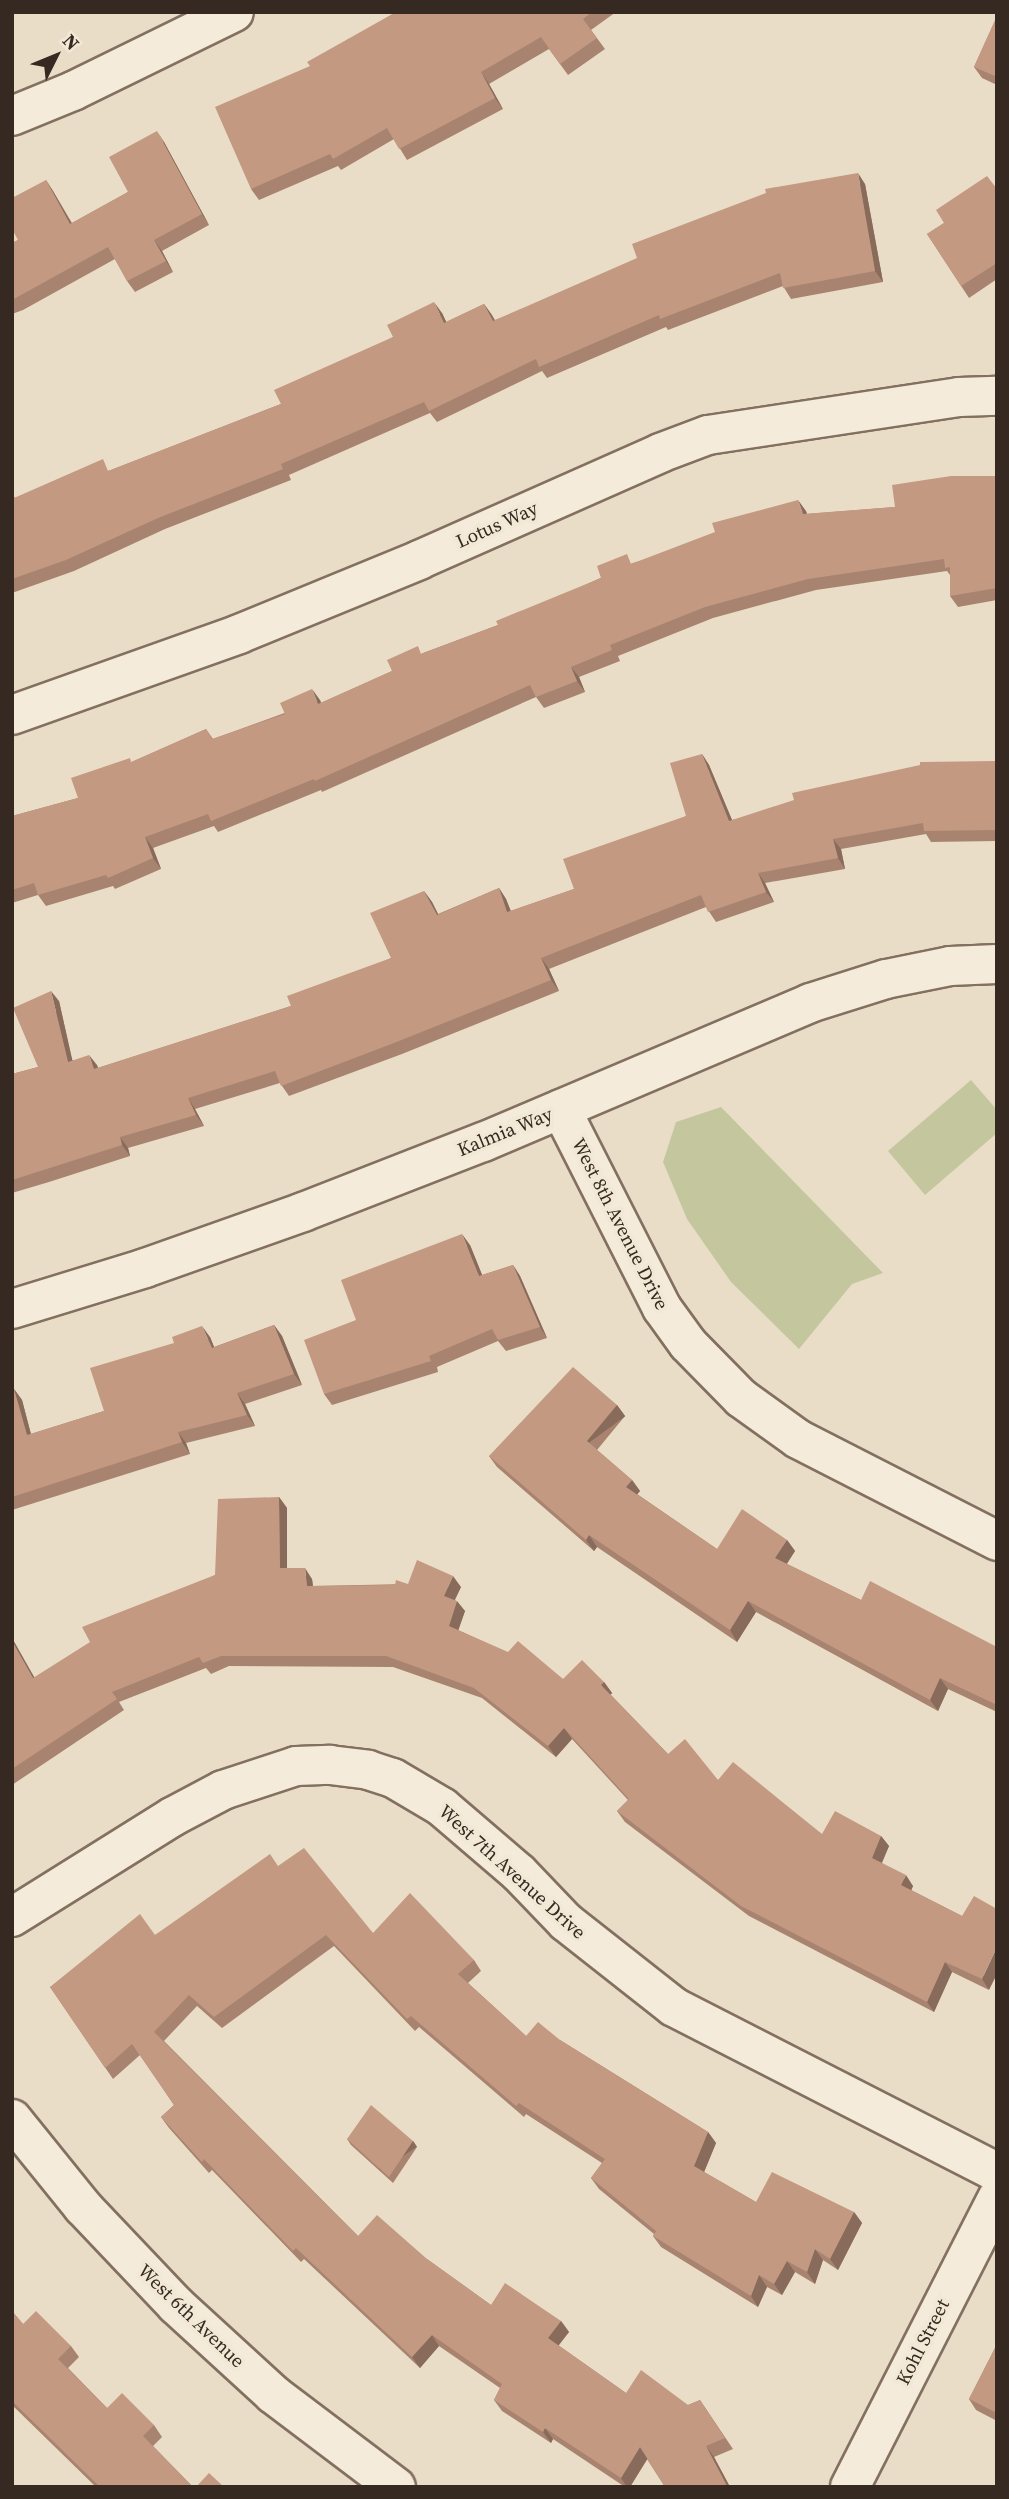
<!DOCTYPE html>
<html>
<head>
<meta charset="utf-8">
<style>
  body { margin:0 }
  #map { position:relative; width:1009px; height:2499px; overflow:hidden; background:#eaddc8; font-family:"Source Serif 4",serif }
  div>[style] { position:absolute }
  .green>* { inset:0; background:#c4c79d }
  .roads { filter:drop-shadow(2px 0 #83705f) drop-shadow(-2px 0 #83705f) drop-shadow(0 2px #83705f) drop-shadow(0 -2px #83705f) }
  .minor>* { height:38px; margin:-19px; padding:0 19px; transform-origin:19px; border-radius:19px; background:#f5ebda }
  .wall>* { inset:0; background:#a88470 }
  .shaded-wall>* { inset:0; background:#886b5b; transform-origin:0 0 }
  .building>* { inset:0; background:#c39982 }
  span { translate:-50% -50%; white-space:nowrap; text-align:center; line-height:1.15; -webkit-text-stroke:7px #f2e8d6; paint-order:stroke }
  .street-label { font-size:19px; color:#352921 }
  .frame { position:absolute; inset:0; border:14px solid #352921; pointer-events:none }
  .north { position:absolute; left:21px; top:21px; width:70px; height:70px; -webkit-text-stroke:5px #f2e8d6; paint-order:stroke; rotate:47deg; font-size:19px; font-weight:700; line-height:28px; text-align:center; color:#352921 }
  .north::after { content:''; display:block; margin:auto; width:24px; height:32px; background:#352921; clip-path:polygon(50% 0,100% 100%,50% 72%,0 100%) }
</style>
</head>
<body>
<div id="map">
  <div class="green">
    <i style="clip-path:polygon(971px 1080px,997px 1110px,997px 1133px,925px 1195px,888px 1151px)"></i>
    <i style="clip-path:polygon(721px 1107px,883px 1273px,852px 1284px,799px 1349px,731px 1282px,687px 1219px,663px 1162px,676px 1122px)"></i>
  </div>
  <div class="roads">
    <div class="minor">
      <i style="left:12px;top:116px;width:66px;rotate:-22.3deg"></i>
      <i style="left:73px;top:91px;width:179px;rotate:-26.1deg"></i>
      <i style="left:12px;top:715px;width:241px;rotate:-19.6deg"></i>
      <i style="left:239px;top:634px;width:195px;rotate:-22.3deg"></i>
      <i style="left:419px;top:560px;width:264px;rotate:-23.9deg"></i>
      <i style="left:660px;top:453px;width:51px;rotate:-20.6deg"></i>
      <i style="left:708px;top:435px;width:254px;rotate:-8.6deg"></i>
      <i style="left:959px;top:397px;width:38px;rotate:-2deg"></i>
      <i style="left:561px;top:1109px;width:223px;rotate:63.1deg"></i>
      <i style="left:662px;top:1308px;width:44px;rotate:54.2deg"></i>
      <i style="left:688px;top:1344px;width:76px;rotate:45.5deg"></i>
      <i style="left:741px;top:1398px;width:70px;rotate:35.7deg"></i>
      <i style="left:798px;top:1439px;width:224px;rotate:27.1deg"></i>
      <i style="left:12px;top:1309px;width:139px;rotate:-17.1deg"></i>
      <i style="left:145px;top:1268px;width:168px;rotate:-19.5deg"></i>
      <i style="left:303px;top:1212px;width:193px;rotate:-21.3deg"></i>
      <i style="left:483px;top:1142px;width:355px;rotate:-23deg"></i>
      <i style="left:810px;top:1003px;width:80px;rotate:-17.5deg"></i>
      <i style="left:886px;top:979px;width:65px;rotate:-11.5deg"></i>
      <i style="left:950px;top:966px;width:47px;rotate:-2.4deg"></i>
      <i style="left:12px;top:1917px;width:189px;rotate:-32deg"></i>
      <i style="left:172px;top:1817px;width:58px;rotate:-27.9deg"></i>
      <i style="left:223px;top:1790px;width:77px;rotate:-18.2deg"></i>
      <i style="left:296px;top:1766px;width:34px;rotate:-2deg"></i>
      <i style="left:330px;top:1765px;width:38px;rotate:7deg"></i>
      <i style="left:368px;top:1770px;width:26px;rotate:18deg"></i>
      <i style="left:393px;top:1778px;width:57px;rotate:30.6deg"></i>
      <i style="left:442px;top:1807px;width:101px;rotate:40.6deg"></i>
      <i style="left:519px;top:1873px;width:68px;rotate:46.2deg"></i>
      <i style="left:566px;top:1922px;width:137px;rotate:38.2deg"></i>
      <i style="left:674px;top:2007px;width:363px;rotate:27.1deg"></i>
      <i style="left:12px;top:2119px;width:113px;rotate:51.1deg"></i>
      <i style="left:83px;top:2207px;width:135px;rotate:46.5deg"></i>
      <i style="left:176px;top:2305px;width:132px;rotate:42.5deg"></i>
      <i style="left:273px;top:2394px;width:154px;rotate:37.1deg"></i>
      <i style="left:850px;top:2487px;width:324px;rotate:-63deg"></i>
    </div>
  </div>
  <div class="wall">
    <i style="clip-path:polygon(396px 12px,616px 12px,591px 30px,605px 49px,568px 75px,549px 49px,489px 84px,503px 109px,407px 160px,394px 139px,341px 170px,338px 166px,259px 200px,251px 189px,310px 66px)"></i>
    <i style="clip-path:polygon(997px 16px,997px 85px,982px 78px,974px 67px)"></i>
    <i style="clip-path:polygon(164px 142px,209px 225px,162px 251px,173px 272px,135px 292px,127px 281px,115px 259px,23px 310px,12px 314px,12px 243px,18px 240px,46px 180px,53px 191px,72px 223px,128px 192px)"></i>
    <i style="clip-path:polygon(865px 184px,883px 282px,791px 299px,783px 286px,668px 330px,666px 327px,547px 378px,542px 371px,437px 422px,430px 413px,289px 475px,291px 480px,165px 529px,74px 571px,12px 593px,12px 494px,15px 498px,111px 470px,281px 404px,393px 337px,442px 313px,446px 322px,484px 304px,495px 320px)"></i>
    <i style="clip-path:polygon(997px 189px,997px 279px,969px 298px,927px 234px)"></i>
    <i style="clip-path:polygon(997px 476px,997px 600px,958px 607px,950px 596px,950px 575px,947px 571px,816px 590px,713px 618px,618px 656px,620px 661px,579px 677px,585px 692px,544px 708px,536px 697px,322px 792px,321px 790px,218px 832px,214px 826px,153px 848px,161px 869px,115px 889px,113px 886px,46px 906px,38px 895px,12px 903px,12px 816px,78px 798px,132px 762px,206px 729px,213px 739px,320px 700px,321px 703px,392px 671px,423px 653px,498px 625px,633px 563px,806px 511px,807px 514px,895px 507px)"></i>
    <i style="clip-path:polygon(702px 754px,709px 765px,732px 820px,997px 761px,997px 841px,931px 842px,926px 834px,841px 849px,845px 869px,765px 883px,774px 902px,716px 922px,706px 907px,549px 969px,559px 991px,402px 1054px,289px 1096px,280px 1083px,195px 1109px,204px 1126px,128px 1148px,130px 1156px,49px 1182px,12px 1193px,12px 1074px,38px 1067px,59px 1001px,72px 1060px,97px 1065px,98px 1068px,291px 1006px,391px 958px,424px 891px,432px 902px,438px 914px,499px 888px,506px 899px,511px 911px,574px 889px,686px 816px)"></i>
    <i style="clip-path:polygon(470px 1245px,482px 1275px,513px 1265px,520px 1276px,547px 1338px,506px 1351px,498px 1341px,437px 1367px,438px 1372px,332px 1405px,324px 1394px,356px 1320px)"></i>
    <i style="clip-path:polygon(274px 1325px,282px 1336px,302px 1385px,245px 1404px,255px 1426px,186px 1443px,190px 1454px,12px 1510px,12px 1390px,14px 1389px,22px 1400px,31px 1434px,104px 1411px,210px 1337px,214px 1347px)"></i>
    <i style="clip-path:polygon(617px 1405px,625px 1416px,597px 1450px,632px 1480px,640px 1491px,637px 1494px,717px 1549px,787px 1540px,795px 1551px,787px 1564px,861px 1600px,997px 1647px,997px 1712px,948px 1689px,938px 1711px,756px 1612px,737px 1642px,597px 1547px,594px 1551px,497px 1467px,489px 1456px)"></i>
    <i style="clip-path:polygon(279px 1497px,287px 1508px,287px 1568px,312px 1579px,313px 1586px,408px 1584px,461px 1587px,455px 1600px,465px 1611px,458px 1630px,563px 1679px,604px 1682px,612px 1693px,610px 1694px,668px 1754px,822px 1834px,881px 1836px,889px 1846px,882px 1863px,913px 1886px,911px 1890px,962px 1916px,989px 1990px,952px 1972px,934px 2012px,749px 1916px,625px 1822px,617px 1811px,628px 1800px,572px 1739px,556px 1757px,482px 1698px,393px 1667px,229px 1666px,211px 1674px,206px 1668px,119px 1702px,124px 1710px,12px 1785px,12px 1638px,34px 1678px,215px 1575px)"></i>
    <i style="clip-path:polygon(278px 1866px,373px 1933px,474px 1960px,481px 1971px,468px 1983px,526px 2036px,560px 2040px,708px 2132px,716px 2143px,704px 2172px,756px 2202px,854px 2212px,862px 2223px,838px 2270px,823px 2260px,815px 2284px,795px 2272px,782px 2295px,767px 2287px,758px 2307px,661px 2247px,653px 2236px,654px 2234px,599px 2189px,591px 2178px,602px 2163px,526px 2114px,524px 2117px,419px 2027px,415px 2031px,334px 1946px,222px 2028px,197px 2006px,164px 2041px,358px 2236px,427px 2259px,491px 2305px,561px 2321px,569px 2332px,558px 2345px,626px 2393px,688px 2405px,700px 2400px,733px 2449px,714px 2457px,730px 2487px,665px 2487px,647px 2459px,630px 2487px,625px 2487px,553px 2439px,551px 2443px,502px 2411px,494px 2400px,500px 2388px,439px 2346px,420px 2368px,304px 2259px,301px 2262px,212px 2170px,209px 2173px,169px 2128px,161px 2117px,174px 2105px,140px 2055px,113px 2079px,50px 1987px,155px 1935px)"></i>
    <i style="clip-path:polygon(347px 2139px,413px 2141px,417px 2147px,393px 2183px,351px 2145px)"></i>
    <i style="clip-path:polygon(12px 2311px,23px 2324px,71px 2346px,79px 2357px,68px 2368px,107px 2408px,154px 2425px,162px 2437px,153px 2446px,193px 2487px,96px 2487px,12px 2405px)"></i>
    <i style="clip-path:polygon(997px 2344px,997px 2421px,976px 2410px,969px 2399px)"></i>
  </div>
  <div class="shaded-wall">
    <i style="clip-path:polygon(481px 72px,489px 84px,503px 109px,495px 98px)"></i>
    <i style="clip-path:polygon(157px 131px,164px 142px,209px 225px,202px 214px)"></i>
    <i style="clip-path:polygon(858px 173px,865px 184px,883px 282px,875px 271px)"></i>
    <i style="clip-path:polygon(46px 180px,53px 191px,78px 235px,70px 224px)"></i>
    <i style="clip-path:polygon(154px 240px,162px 251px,173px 272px,166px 261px)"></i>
    <i style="clip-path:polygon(434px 302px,442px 313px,452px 334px,444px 323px)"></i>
    <i style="clip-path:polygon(484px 304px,492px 315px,500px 332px,493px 321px)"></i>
    <i style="clip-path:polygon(798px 500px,806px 511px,810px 525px,803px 514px)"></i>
    <i style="clip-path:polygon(571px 667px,579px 677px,585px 692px,577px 681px)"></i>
    <i style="clip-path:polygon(312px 689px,320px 700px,325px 715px,318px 704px)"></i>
    <i style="clip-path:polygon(702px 754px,709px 765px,737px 832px,729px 821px)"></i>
    <i style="clip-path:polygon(145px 837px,153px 848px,161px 869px,153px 858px)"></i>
    <i style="clip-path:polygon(833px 839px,841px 849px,845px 869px,838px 858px)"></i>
    <i style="clip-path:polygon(758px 873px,765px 883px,774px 902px,766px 892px)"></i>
    <i style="clip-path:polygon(499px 888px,506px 899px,515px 923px,507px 912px)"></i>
    <i style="clip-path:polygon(424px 891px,432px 902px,444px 926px,437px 915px)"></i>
    <i style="clip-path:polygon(541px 958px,549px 969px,559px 991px,551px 980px)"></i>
    <i style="clip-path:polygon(51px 991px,59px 1001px,75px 1072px,68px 1062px)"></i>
    <i style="clip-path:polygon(89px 1055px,97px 1065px,101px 1080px,94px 1069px)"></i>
    <i style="clip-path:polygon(188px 1098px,195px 1109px,204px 1126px,196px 1115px)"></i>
    <i style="clip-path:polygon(120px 1137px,128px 1148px,130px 1156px,122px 1145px)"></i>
    <i style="clip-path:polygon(462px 1234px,470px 1245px,487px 1287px,479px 1276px)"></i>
    <i style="clip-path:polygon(513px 1265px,520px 1276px,547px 1338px,540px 1327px)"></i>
    <i style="clip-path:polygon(274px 1325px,282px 1336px,302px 1385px,294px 1374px)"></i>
    <i style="clip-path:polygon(202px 1326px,210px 1337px,219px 1359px,212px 1348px)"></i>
    <i style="clip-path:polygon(14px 1389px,22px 1400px,34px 1446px,27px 1435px)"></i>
    <i style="clip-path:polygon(237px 1393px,245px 1404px,255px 1426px,247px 1415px)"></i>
    <i style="left:617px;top:1405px;width:14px;height:47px;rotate:54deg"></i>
    <i style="clip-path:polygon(178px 1432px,186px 1443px,190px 1454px,182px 1442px)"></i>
    <i style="clip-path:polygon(632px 1480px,640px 1491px,634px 1498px,626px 1487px)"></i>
    <i style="clip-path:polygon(279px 1497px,287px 1508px,287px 1579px,280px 1568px)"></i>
    <i style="clip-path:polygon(589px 1535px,597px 1547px,594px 1551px,586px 1540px)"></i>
    <i style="clip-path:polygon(787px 1540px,795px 1551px,783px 1569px,775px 1558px)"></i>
    <i style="clip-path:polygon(305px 1568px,312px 1579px,314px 1596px,307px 1586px)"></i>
    <i style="clip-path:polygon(453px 1576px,461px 1587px,451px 1607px,444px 1596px)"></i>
    <i style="clip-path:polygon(457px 1601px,465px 1611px,456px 1637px,449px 1626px)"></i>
    <i style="clip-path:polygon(748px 1601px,756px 1612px,737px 1642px,730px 1630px)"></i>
    <i style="clip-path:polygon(12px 1638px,41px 1689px,33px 1678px,12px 1641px)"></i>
    <i style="clip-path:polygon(940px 1678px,948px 1689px,938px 1711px,930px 1700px)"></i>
    <i style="left:604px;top:1682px;width:14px;height:4px;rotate:54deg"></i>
    <i style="clip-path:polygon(564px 1728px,572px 1739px,556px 1757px,548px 1746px)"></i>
    <i style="clip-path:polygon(881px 1836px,889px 1846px,879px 1869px,872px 1858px)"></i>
    <i style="clip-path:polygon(906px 1875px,913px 1886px,909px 1896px,901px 1885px)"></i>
    <i style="clip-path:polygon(997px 1947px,997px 1974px,989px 1990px,982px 1979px)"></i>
    <i style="clip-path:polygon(945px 1962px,952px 1972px,934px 2012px,927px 2002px)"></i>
    <i style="clip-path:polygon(708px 2132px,716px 2143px,702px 2177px,694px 2166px)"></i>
    <i style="left:413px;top:2141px;width:7px;height:43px;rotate:56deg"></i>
    <i style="clip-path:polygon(854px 2212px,862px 2223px,838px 2270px,830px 2259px)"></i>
    <i style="clip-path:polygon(815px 2249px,823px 2260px,815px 2284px,807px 2272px)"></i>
    <i style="clip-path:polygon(787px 2261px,795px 2272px,782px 2295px,774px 2284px)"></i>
    <i style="clip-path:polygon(759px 2275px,767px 2287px,758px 2307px,751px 2296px)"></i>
    <i style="clip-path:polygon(561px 2321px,569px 2332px,556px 2349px,548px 2338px)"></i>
    <i style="clip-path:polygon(432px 2335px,439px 2346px,420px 2368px,412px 2357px)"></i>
    <i style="clip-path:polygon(545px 2428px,553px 2439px,551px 2443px,543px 2432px)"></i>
    <i style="clip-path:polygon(706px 2446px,714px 2457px,730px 2487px,726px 2484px)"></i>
    <i style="clip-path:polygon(640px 2447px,648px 2458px,630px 2487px,627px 2487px,621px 2478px)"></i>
  </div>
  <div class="building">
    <i style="clip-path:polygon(396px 12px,592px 12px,583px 19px,597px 38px,560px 64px,541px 37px,481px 72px,495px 98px,399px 149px,387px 128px,333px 159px,330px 154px,251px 189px,215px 107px,310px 66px,307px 62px)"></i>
    <i style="clip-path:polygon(997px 16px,997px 77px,974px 67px)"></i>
    <i style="clip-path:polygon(157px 131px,202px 214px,154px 240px,166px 261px,127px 281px,108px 247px,12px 300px,12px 243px,18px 240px,12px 229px,12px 198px,46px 180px,70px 224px,128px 192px,109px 157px)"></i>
    <i style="clip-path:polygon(858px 173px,875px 271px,783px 288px,780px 273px,660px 319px,659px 315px,539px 367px,536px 359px,429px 411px,424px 402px,281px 464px,283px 469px,158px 518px,66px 560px,12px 579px,12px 494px,14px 498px,103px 459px,108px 471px,281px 404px,274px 390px,393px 337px,387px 325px,434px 302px,444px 323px,484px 304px,493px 321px,637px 258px,632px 244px,766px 193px,765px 189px)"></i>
    <i style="clip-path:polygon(987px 176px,997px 189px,997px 263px,961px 286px,927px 234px,944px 223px,936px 210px)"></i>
    <i style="clip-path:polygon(951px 476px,997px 476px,997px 588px,950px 596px,950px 567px,945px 568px,944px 559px,808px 579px,705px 607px,610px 645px,612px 650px,571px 667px,577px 681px,536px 697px,530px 685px,315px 781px,314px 779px,211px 821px,208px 814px,145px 837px,153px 858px,108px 878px,106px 875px,38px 895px,34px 883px,12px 890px,12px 816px,78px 798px,71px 778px,130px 758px,131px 762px,206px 729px,212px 739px,285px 714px,280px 703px,312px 689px,318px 704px,392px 671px,387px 660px,418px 646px,421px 654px,498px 625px,496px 621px,601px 578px,597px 566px,627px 554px,631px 564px,715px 532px,712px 523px,798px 500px,803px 514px,895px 507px,892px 485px)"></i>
    <i style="clip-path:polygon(702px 754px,729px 821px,794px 800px,792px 793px,920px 765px,920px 762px,997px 761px,997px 830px,924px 831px,923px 823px,833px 839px,838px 858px,758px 873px,766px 892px,708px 912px,701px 895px,541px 958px,551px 980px,394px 1043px,281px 1086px,275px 1071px,188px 1098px,196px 1115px,120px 1137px,122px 1145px,12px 1180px,12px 1074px,38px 1067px,13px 1008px,51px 991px,68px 1062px,89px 1055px,94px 1069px,291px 1006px,287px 996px,391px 958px,370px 913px,424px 891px,437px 915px,499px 888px,507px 912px,574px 889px,563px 859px,686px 816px,670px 763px)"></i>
    <i style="clip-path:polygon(462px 1234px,479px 1276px,513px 1265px,540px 1327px,498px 1340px,492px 1329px,429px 1356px,431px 1361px,324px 1394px,304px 1340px,356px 1320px,341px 1280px)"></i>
    <i style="clip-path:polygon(274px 1325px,294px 1374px,237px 1393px,247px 1415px,178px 1432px,182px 1442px,12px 1497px,12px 1390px,14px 1389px,27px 1435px,104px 1411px,90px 1368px,174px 1343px,172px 1337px,202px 1326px,212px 1348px)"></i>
    <i style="clip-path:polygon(573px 1367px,617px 1405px,587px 1441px,632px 1480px,626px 1487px,717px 1549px,742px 1509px,787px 1540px,775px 1558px,861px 1600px,870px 1581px,997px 1647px,997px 1705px,940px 1678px,930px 1700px,748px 1601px,730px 1630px,589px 1535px,586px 1540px,489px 1456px)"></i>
    <i style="clip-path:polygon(279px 1497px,280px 1568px,305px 1568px,307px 1586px,395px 1585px,396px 1580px,408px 1584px,417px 1560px,453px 1576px,444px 1596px,457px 1601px,449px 1626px,508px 1652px,518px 1641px,563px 1679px,582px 1660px,604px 1682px,601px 1685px,668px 1754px,685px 1739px,718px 1780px,733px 1762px,822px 1834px,835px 1811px,881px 1836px,872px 1858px,906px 1875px,901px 1885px,962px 1916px,974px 1896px,997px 1909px,997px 1947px,982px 1979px,945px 1962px,927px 2002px,741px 1906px,617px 1811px,629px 1799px,564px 1728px,548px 1746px,474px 1688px,386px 1656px,221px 1656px,203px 1663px,199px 1657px,112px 1692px,117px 1699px,12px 1769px,12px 1641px,33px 1678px,90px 1642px,82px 1627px,215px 1575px,218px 1499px)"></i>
    <i style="clip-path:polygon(304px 1848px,373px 1933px,410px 1893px,474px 1960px,458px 1974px,526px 2036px,538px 2022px,560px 2040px,708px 2132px,694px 2166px,756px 2202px,772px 2172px,854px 2212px,830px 2259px,815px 2249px,807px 2272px,787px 2261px,774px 2284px,759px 2275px,751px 2296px,653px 2236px,656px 2231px,591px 2178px,605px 2159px,519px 2103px,516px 2106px,411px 2016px,407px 2019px,326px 1935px,214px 2017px,189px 1995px,154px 2032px,358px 2236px,377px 2215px,427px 2259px,491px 2305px,505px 2283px,561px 2321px,548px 2338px,626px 2393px,641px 2370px,688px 2405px,700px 2400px,725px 2438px,706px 2446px,726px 2484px,720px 2487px,665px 2487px,640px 2447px,621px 2478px,545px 2428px,543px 2432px,494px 2400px,502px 2384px,432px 2335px,412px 2357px,296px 2248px,293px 2251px,204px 2159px,202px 2162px,161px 2117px,174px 2105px,132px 2044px,105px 2068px,50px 1987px,140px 1914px,155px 1935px,270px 1854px,278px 1866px)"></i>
    <i style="clip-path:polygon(371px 2105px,413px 2141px,389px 2177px,347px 2139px)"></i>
    <i style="clip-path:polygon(12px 2311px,23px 2324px,36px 2311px,71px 2346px,58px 2359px,107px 2408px,122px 2393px,154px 2425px,143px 2436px,193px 2487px,100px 2487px,12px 2401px)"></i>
    <i style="clip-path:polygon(997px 2344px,997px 2413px,969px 2399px)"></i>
    <i style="clip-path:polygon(209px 2473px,224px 2487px,196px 2487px)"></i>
  </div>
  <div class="street-label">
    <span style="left:497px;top:525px;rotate:-24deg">Lotus Way</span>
    <span style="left:505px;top:1132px;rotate:-22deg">Kalmia Way</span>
    <span style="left:620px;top:1224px;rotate:63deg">West 8th Avenue Drive</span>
    <span style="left:512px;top:1872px;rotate:42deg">West 7th Avenue Drive</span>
    <span style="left:191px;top:2316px;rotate:44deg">West 6th Avenue</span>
    <span style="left:923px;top:2342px;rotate:-63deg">Kohl Street</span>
  </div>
  <div class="frame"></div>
  <div class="north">N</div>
</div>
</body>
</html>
